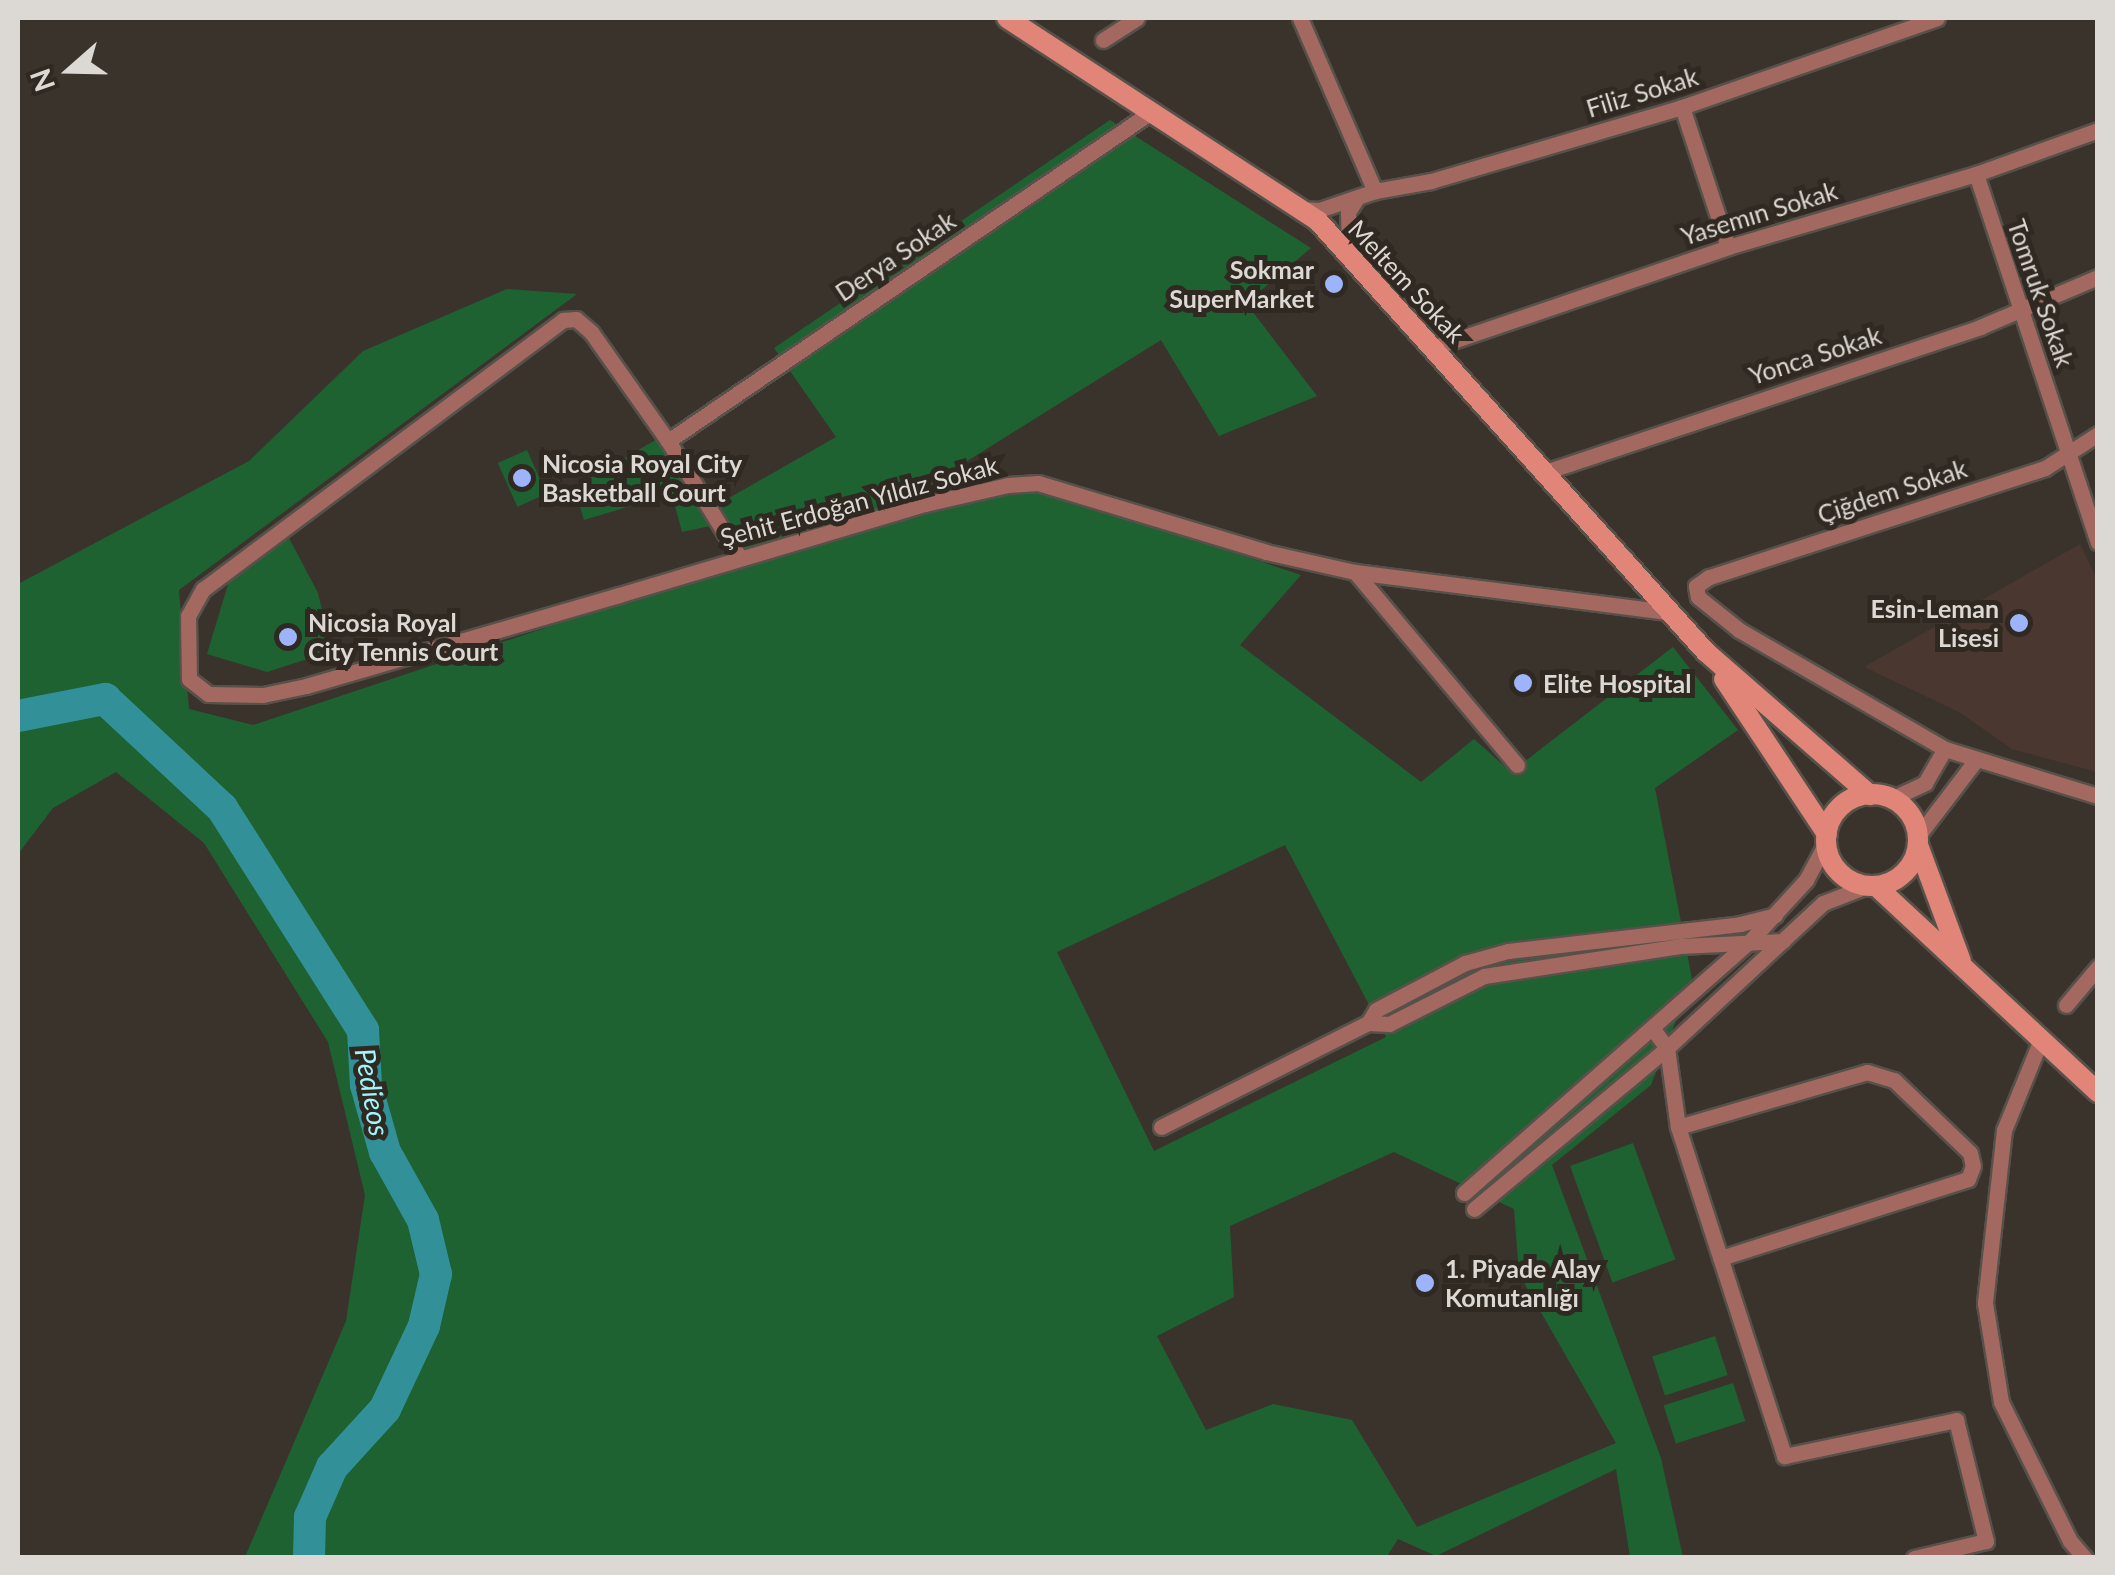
<!DOCTYPE html>
<html>
<head>
<meta charset="utf-8">
<style>
  body { margin:0 }
  #map { position:relative; width:2115px; height:1575px; overflow:hidden; background:#3a332c; font-family:Lato,sans-serif }
  div>[style] { position:absolute }
  .education>* { inset:0; background:#4a3730 }
  .green>* { inset:0; background:#1e6232; transform-origin:0 0 }
  .river>* { height:32px; margin:-16px; padding:0 16px; transform-origin:16px; border-radius:16px; background:#329198 }
  .roads { filter:drop-shadow(2px 0 #57514a) drop-shadow(-2px 0 #57514a) drop-shadow(0 2px #57514a) drop-shadow(0 -2px #57514a) }
  .minor>* { height:15px; margin:-7.5px; padding:0 7.5px; transform-origin:7.5px; border-radius:7.5px; background:#a36960 }
  .secondary>* { height:20px; margin:-10px; padding:0 10px; transform-origin:10px; border-radius:10px; background:#e08577 }
  .secondary>.ring { margin:-10px; padding:0; box-sizing:content-box; background:none; border:20px solid #e08577; border-radius:50% }
  .dots>* { width:28px; height:28px; translate:-50% -50%; box-sizing:border-box; border:5px solid #302922; border-radius:50% }
  span { translate:-50% -50%; white-space:nowrap; text-align:center; line-height:1.15; -webkit-text-stroke:10px #302922; paint-order:stroke }
  .street-label { font-size:25px; color:#dcd8d3 }
  .poi-label { font-size:25px; color:#dcd8d3; font-weight:700 }
  .right { translate:-100% -50%; text-align:right }
  .left { translate:0 -50%; text-align:left }
  .water-label { font-size:28px; color:#9ff5fc; font-style:italic }
  .frame { position:absolute; inset:0; border:20px solid #dcd8d3; pointer-events:none }
  .north { position:absolute; left:20px; top:20px; width:100px; height:100px; -webkit-text-stroke:8px #302922; paint-order:stroke; rotate:250deg; font-size:28px; font-weight:700; line-height:40px; text-align:center; color:#dcd8d3 }
  .north::after { content:''; display:block; margin:auto; width:35px; height:45px; background:#dcd8d3; clip-path:polygon(50% 0,100% 100%,50% 72%,0 100%) }
</style>
</head>
<body>
<div id="map">
  <div class="education">
    <i style="clip-path:polygon(2080px 544px,2097px 579px,2097px 772px,2012px 749px,1959px 712px,1864px 667px)"></i>
  </div>
  <div class="green">
    <i style="clip-path:polygon(evenodd,1110px 120px,1311px 248px,1246px 303px,1317px 396px,1219px 436px,1161px 340px,964px 463px,1301px 575px,1240px 645px,1421px 782px,1474px 739px,1511px 772px,1673px 647px,1738px 730px,1655px 788px,1692px 979px,1651px 1085px,1552px 1165px,1661px 1458px,1683px 1557px,1630px 1557px,1616px 1469px,1436px 1556px,1398px 1539px,1386px 1558px,245px 1557px,346px 1321px,365px 1195px,328px 1042px,204px 843px,116px 772px,53px 808px,18px 854px,18px 584px,249px 461px,363px 351px,507px 289px,577px 294px,179px 590px,189px 709px,253px 725px,749px 560px,715px 506px,836px 437px,774px 348px,1110px 120px,1285px 845px,1386px 1037px,1154px 1151px,1057px 952px,1285px 845px,1110px 120px,1394px 1152px,1514px 1209px,1519px 1274px,1616px 1443px,1417px 1527px,1352px 1420px,1273px 1404px,1206px 1430px,1157px 1336px,1234px 1297px,1230px 1226px,1394px 1152px)"></i>
    <i style="clip-path:polygon(659px 438px,715px 525px,682px 532px,670px 487px,632px 496px,634px 505px,584px 520px,574px 487px)"></i>
    <i style="left:527px;top:450px;width:48px;height:32px;rotate:66deg"></i>
    <i style="clip-path:polygon(289px 538px,318px 593px,332px 651px,267px 672px,207px 654px,229px 581px)"></i>
    <i style="left:1633px;top:1143px;width:124px;height:67px;rotate:70deg"></i>
    <i style="left:1715px;top:1336px;width:41px;height:66px;rotate:72deg"></i>
    <i style="left:1733px;top:1383px;width:40px;height:73px;rotate:72deg"></i>
  </div>
  <div class="river">
    <i style="left:18px;top:716px;width:89px;rotate:-11.1deg"></i>
    <i style="left:105px;top:699px;width:160px;rotate:43deg"></i>
    <i style="left:222px;top:808px;width:263px;rotate:57.6deg"></i>
    <i style="left:363px;top:1030px;width:55px;rotate:86.9deg"></i>
    <i style="left:366px;top:1085px;width:70px;rotate:74.2deg"></i>
    <i style="left:385px;top:1152px;width:78px;rotate:60.8deg"></i>
    <i style="left:423px;top:1220px;width:56px;rotate:76.5deg"></i>
    <i style="left:436px;top:1274px;width:53px;rotate:103deg"></i>
    <i style="left:424px;top:1326px;width:92px;rotate:115.2deg"></i>
    <i style="left:385px;top:1409px;width:79px;rotate:132.4deg"></i>
    <i style="left:332px;top:1467px;width:55px;rotate:113.7deg"></i>
    <i style="left:310px;top:1517px;width:41px;rotate:91.4deg"></i>
  </div>
  <div class="roads">
    <div class="minor">
      <i style="left:1300px;top:18px;width:189px;rotate:66.6deg"></i>
      <i style="left:1103px;top:40px;width:40px;rotate:-32.9deg"></i>
      <i style="left:1682px;top:107px;width:147px;rotate:71.8deg"></i>
      <i style="left:1976px;top:174px;width:388px;rotate:71.7deg"></i>
      <i style="left:1301px;top:209px;width:18px;rotate:3deg"></i>
      <i style="left:1319px;top:210px;width:59px;rotate:-18.7deg"></i>
      <i style="left:1375px;top:191px;width:57px;rotate:-10.1deg"></i>
      <i style="left:1431px;top:181px;width:262px;rotate:-16.4deg"></i>
      <i style="left:1682px;top:107px;width:270px;rotate:-19.2deg"></i>
      <i style="left:1349px;top:252px;width:40px;rotate:-91.4deg"></i>
      <i style="left:1348px;top:212px;width:17px;rotate:-57deg"></i>
      <i style="left:1435px;top:347px;width:310px;rotate:-18.8deg"></i>
      <i style="left:1728px;top:247px;width:259px;rotate:-16.4deg"></i>
      <i style="left:1976px;top:174px;width:130px;rotate:-19.8deg"></i>
      <i style="left:2098px;top:434px;width:63px;rotate:147.3deg"></i>
      <i style="left:2045px;top:468px;width:353px;rotate:162deg"></i>
      <i style="left:1709px;top:577px;width:16px;rotate:145deg"></i>
      <i style="left:1696px;top:586px;width:11px;rotate:80deg"></i>
      <i style="left:1698px;top:597px;width:53px;rotate:38.8deg"></i>
      <i style="left:1739px;top:630px;width:238px;rotate:30deg"></i>
      <i style="left:1945px;top:749px;width:160px;rotate:17.1deg"></i>
      <i style="left:668px;top:441px;width:584px;rotate:-34.26deg"></i>
      <i style="left:1545px;top:472px;width:459px;rotate:-18.4deg"></i>
      <i style="left:1980px;top:327px;width:128px;rotate:-23deg"></i>
      <i style="left:740px;top:558px;width:137px;rotate:-121.6deg"></i>
      <i style="left:668px;top:441px;width:133px;rotate:-125.2deg"></i>
      <i style="left:591px;top:332px;width:20px;rotate:-139deg"></i>
      <i style="left:576px;top:319px;width:13px;rotate:176deg"></i>
      <i style="left:563px;top:320px;width:449px;rotate:143.2deg"></i>
      <i style="left:203px;top:589px;width:31px;rotate:119deg"></i>
      <i style="left:188px;top:616px;width:63px;rotate:89.1deg"></i>
      <i style="left:189px;top:679px;width:24px;rotate:38deg"></i>
      <i style="left:208px;top:694px;width:55px;rotate:1deg"></i>
      <i style="left:263px;top:695px;width:44px;rotate:-11.8deg"></i>
      <i style="left:306px;top:686px;width:326px;rotate:-16.2deg"></i>
      <i style="left:619px;top:595px;width:319px;rotate:-16.6deg"></i>
      <i style="left:925px;top:504px;width:85px;rotate:-12.9deg"></i>
      <i style="left:1008px;top:485px;width:30px;rotate:-4deg"></i>
      <i style="left:1038px;top:483px;width:238px;rotate:16.8deg"></i>
      <i style="left:1266px;top:552px;width:91px;rotate:12.7deg"></i>
      <i style="left:1355px;top:572px;width:317px;rotate:7.3deg"></i>
      <i style="left:1355px;top:572px;width:252px;rotate:50deg"></i>
      <i style="left:1891px;top:799px;width:38px;rotate:-25deg"></i>
      <i style="left:1925px;top:783px;width:39px;rotate:-60deg"></i>
      <i style="left:1918px;top:836px;width:96px;rotate:-52.7deg"></i>
      <i style="left:2066px;top:1005px;width:50px;rotate:-49.9deg"></i>
      <i style="left:1368px;top:1023px;width:15px;rotate:-58deg"></i>
      <i style="left:1376px;top:1010px;width:101px;rotate:-27.8deg"></i>
      <i style="left:1465px;top:963px;width:45px;rotate:-15.6deg"></i>
      <i style="left:1508px;top:951px;width:234px;rotate:-6.6deg"></i>
      <i style="left:1740px;top:924px;width:36px;rotate:-14deg"></i>
      <i style="left:1653px;top:1029px;width:24px;rotate:54deg"></i>
      <i style="left:1667px;top:1048px;width:80px;rotate:82.1deg"></i>
      <i style="left:1678px;top:1127px;width:346px;rotate:72.1deg"></i>
      <i style="left:1784px;top:1456px;width:176px;rotate:-11.8deg"></i>
      <i style="left:1956px;top:1420px;width:125px;rotate:76.1deg"></i>
      <i style="left:1986px;top:1541px;width:74px;rotate:166.7deg"></i>
      <i style="left:2040px;top:1042px;width:95px;rotate:112.2deg"></i>
      <i style="left:2004px;top:1130px;width:174px;rotate:96.3deg"></i>
      <i style="left:1985px;top:1303px;width:100px;rotate:80.8deg"></i>
      <i style="left:2001px;top:1402px;width:155px;rotate:63.6deg"></i>
      <i style="left:2070px;top:1541px;width:23px;rotate:49deg"></i>
      <i style="left:1161px;top:1127px;width:232px;rotate:-26.7deg"></i>
      <i style="left:1368px;top:1023px;width:21px;rotate:3deg"></i>
      <i style="left:1389px;top:1024px;width:106px;rotate:-26.8deg"></i>
      <i style="left:1484px;top:976px;width:198px;rotate:-8.7deg"></i>
      <i style="left:1680px;top:946px;width:103px;rotate:-2.8deg"></i>
      <i style="left:1678px;top:1127px;width:197px;rotate:-16.2deg"></i>
      <i style="left:1867px;top:1072px;width:28px;rotate:17deg"></i>
      <i style="left:1894px;top:1080px;width:105px;rotate:43.8deg"></i>
      <i style="left:1970px;top:1153px;width:13px;rotate:77deg"></i>
      <i style="left:1973px;top:1166px;width:14px;rotate:111deg"></i>
      <i style="left:1968px;top:1179px;width:260px;rotate:162.3deg"></i>
      <i style="left:1464px;top:1193px;width:381px;rotate:-41.4deg"></i>
      <i style="left:1750px;top:941px;width:83px;rotate:-47.4deg"></i>
      <i style="left:1806px;top:880px;width:42px;rotate:-61.6deg"></i>
      <i style="left:1474px;top:1209px;width:251px;rotate:-39.8deg"></i>
      <i style="left:1667px;top:1048px;width:213px;rotate:-42.9deg"></i>
      <i style="left:1823px;top:903px;width:47px;rotate:-21.1deg"></i>
    </div>
    <div class="secondary">
      <i style="left:1007px;top:18px;width:371px;rotate:33.1deg"></i>
      <i style="left:1318px;top:221px;width:580px;rotate:48.01deg"></i>
      <i style="left:1706px;top:652px;width:218px;rotate:41.1deg"></i>
      <i style="left:1724px;top:679px;width:186px;rotate:56.4deg"></i>
      <i class="ring" style="left:1826px;top:794px;width:72px;height:72px"></i>
      <i style="left:1918px;top:845px;width:124px;rotate:69.7deg"></i>
      <i style="left:1876px;top:886px;width:303px;rotate:42.9deg"></i>
    </div>
  </div>
  <div class="dots">
    <i style="left:1334px;top:284px;background:#9db4fd"></i>
    <i style="left:522px;top:478px;background:#9db4fd"></i>
    <i style="left:2019px;top:623px;background:#9db4fd"></i>
    <i style="left:288px;top:637px;background:#9db4fd"></i>
    <i style="left:1523px;top:683px;background:#9db4fd"></i>
    <i style="left:1425px;top:1283px;background:#9db4fd"></i>
  </div>
  <div class="street-label">
    <span style="left:1642px;top:92px;rotate:-17deg">Filiz Sokak</span>
    <span style="left:1759px;top:213px;rotate:-17deg">Yasemın Sokak</span>
    <span style="left:895px;top:256px;rotate:-34deg">Derya Sokak</span>
    <span style="left:1407px;top:281px;rotate:47deg">Meltem Sokak</span>
    <span style="left:2041px;top:293px;rotate:71deg">Tomruk Sokak</span>
    <span style="left:1815px;top:355px;rotate:-18deg">Yonca Sokak</span>
    <span style="left:1892px;top:491px;rotate:-18deg">Çiğdem Sokak</span>
    <span style="left:859px;top:501px;rotate:-15deg">Şehit Erdoğan Yıldız Sokak</span>
  </div>
  <div class="poi-label">
    <span class="right" style="left:1314px;top:284px">Sokmar<br>SuperMarket</span>
    <span class="left" style="left:542px;top:478px">Nicosia Royal City<br>Basketball Court</span>
    <span class="right" style="left:1999px;top:623px">Esin-Leman<br>Lisesi</span>
    <span class="left" style="left:308px;top:637px">Nicosia Royal<br>City Tennis Court</span>
    <span class="left" style="left:1543px;top:683px">Elite Hospital</span>
    <span class="left" style="left:1445px;top:1283px">1. Piyade Alay<br>Komutanlığı</span>
  </div>
  <div class="water-label">
    <span style="left:373px;top:1092px;rotate:80deg">Pedieos</span>
  </div>
  <div class="frame"></div>
  <div class="north">N</div>
</div>
</body>
</html>
